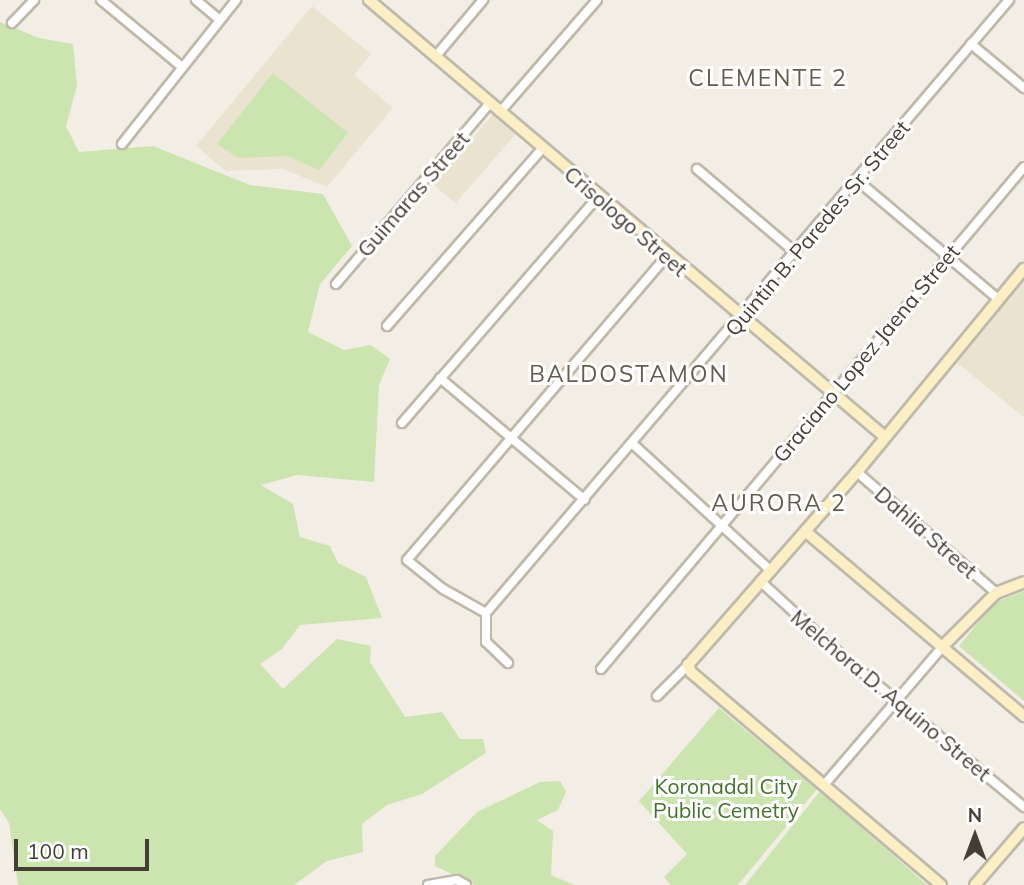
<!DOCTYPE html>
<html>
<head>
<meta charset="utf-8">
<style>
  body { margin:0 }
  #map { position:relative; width:1024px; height:885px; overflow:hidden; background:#f2eee5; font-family:Mulish,sans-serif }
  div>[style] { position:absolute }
  .education>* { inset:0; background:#eae3d0; transform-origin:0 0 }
  .green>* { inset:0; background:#cce4b0 }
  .roads { filter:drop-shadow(2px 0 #bfb9ab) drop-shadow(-2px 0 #bfb9ab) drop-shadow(0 2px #bfb9ab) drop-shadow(0 -2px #bfb9ab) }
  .street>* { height:8px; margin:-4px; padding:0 4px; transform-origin:4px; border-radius:4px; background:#fff }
  .secondary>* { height:10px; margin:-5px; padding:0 5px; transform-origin:5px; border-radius:5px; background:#fcefc5 }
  span { translate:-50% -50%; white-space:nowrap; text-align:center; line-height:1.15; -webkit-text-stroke:6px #fff; paint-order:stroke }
  .street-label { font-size:21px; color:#443e35 }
  .park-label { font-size:21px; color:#46722c }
  .neighbourhood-label { font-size:23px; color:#665c4d; letter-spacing:2px }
  .north { position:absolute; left:940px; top:801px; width:70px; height:70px; -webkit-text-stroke:5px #fff; paint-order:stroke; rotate:0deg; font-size:19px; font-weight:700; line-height:28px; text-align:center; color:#443e35 }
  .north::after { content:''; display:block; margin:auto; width:24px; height:32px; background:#443e35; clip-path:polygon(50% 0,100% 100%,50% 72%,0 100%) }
  .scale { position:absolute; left:14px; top:839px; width:135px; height:32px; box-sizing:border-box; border:4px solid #443e35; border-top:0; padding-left:9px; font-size:21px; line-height:24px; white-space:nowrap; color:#443e35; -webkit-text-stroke:5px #fff; paint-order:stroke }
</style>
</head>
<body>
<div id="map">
  <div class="education">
    <i style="clip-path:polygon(312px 6px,371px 54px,354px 75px,393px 108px,327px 187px,283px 169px,226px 171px,196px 146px)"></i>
    <i style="left:495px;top:112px;width:30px;height:95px;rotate:41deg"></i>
    <i style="clip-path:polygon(1024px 279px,1024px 417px,956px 362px)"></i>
  </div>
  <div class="green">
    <i style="clip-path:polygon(0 22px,39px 38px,73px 44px,77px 86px,66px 126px,79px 152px,153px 146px,250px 185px,323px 194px,352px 246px,320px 284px,308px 332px,344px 350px,371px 345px,390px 359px,379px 385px,374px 482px,297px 475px,261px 485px,293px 504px,300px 537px,330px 546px,338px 563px,366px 577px,382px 618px,300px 625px,282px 649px,260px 664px,283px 689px,337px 639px,371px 646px,370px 662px,405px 717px,442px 712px,460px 739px,483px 739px,486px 753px,422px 794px,387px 805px,362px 824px,363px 852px,327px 861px,294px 885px,18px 885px,9px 823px,0 809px)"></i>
    <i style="clip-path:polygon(273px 73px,348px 133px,319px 170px,287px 156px,238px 158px,217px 144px)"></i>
    <i style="clip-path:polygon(1024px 591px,1024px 701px,959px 646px,994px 603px)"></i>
    <i style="clip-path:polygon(719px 708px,817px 789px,738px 885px,671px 885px,664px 877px,687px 854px,639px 801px)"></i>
    <i style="clip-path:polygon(560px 781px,566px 792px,558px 810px,537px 820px,553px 831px,551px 875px,574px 885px,600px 885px,475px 885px,435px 866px,435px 856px,477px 812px,540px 782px)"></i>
    <i style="clip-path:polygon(820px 791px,927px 885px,745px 885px)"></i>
  </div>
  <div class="roads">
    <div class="street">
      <i style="left:101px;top:0;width:105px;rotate:39.6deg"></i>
      <i style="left:196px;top:0;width:31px;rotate:40deg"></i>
      <i style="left:12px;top:23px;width:32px;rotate:-46deg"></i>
      <i style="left:971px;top:44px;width:69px;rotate:39.7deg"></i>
      <i style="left:435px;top:57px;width:75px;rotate:-49.9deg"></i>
      <i style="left:500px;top:112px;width:148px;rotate:-49.1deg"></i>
      <i style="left:122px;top:144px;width:184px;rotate:-51.6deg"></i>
      <i style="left:697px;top:169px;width:128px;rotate:40.3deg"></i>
      <i style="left:858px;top:181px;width:183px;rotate:40.1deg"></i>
      <i style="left:336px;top:284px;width:236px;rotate:-49.6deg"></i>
      <i style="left:387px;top:326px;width:235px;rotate:-48.8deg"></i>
      <i style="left:440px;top:378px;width:189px;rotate:40.1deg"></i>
      <i style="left:402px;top:423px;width:299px;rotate:-49.1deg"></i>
      <i style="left:634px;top:445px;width:185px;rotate:42.6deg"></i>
      <i style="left:857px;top:472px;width:184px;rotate:41deg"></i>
      <i style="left:760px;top:581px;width:98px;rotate:42.5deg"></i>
      <i style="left:832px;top:647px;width:250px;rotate:39.8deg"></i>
      <i style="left:486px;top:613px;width:49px;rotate:-150.8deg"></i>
      <i style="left:443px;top:589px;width:46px;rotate:-141.1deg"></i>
      <i style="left:407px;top:560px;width:400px;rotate:-49.5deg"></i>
      <i style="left:508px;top:663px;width:30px;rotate:-136deg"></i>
      <i style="left:486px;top:642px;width:29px;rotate:-90deg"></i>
      <i style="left:486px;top:613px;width:806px;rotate:-49.53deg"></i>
      <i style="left:601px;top:669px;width:656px;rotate:-49.88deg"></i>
      <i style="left:657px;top:696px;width:44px;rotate:-45deg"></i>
      <i style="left:824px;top:785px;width:183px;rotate:-49.4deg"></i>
      <i style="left:428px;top:885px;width:29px;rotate:-10deg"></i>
      <i style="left:457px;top:880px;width:10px;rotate:29deg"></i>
    </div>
    <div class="secondary">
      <i style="left:369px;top:0;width:676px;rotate:40.26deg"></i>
      <i style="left:805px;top:531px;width:287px;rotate:40.2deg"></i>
      <i style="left:943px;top:646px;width:75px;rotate:-45deg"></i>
      <i style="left:996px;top:593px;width:30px;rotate:-21deg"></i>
      <i style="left:941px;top:885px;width:328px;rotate:-139.6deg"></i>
      <i style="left:691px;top:672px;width:8px;rotate:-113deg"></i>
      <i style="left:688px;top:665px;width:257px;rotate:-48.8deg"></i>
      <i style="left:857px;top:472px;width:263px;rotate:-50.6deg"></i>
      <i style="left:975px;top:885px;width:75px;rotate:-49.3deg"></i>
    </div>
  </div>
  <div class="street-label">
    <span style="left:413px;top:194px;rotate:-49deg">Guimaras Street</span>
    <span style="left:626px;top:221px;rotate:41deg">Crisologo Street</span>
    <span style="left:817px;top:228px;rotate:-50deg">Quintin B. Paredes Sr. Street</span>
    <span style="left:866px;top:353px;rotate:-50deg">Graciano Lopez Jaena Street</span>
    <span style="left:926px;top:532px;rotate:41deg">Dahlia Street</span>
    <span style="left:891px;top:695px;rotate:40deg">Melchora D. Aquino Street</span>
  </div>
  <div class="park-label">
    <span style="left:726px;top:798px">Koronadal City<br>Public Cemetry</span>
  </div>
  <div class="neighbourhood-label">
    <span style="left:768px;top:78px">CLEMENTE 2</span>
    <span style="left:629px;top:374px">BALDOSTAMON</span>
    <span style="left:779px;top:503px">AURORA 2</span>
  </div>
  <div class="north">N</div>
  <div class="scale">100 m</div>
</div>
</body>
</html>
